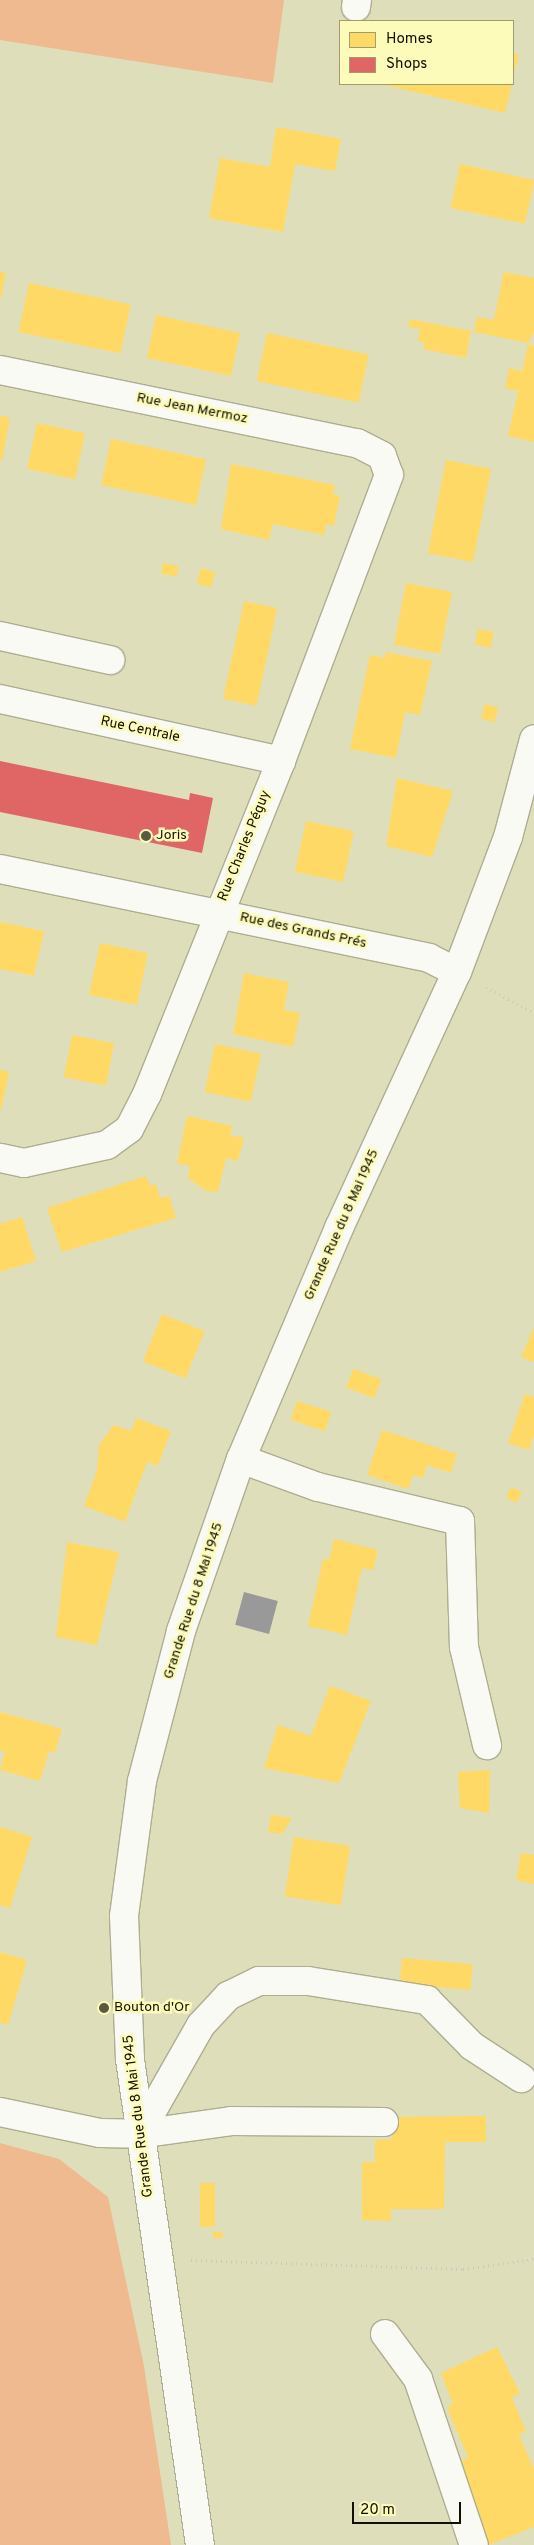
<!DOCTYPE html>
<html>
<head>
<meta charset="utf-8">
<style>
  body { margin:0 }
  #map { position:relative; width:534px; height:2545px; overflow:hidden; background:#dfdebb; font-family:Overpass,sans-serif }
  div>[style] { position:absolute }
  .green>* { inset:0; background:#f0ba90 }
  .homes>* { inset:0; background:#ffd966; transform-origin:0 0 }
  .shops>* { inset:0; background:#e06666 }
  .industry>* { inset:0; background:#999; transform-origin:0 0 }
  .path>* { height:3px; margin-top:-1.5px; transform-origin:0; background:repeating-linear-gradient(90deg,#c9c9be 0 1px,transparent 0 5px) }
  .roads { filter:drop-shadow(1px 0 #aead91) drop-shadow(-1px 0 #aead91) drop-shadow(0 1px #aead91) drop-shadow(0 -1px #aead91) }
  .minor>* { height:28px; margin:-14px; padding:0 14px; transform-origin:14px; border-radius:14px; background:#fafaf5 }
  .major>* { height:28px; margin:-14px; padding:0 14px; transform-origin:14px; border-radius:14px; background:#fafaf5 }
  .dots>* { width:14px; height:14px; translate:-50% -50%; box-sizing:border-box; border:2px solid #fcfbb9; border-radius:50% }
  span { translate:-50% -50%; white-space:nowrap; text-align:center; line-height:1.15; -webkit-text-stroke:5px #fcfbb9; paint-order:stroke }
  .street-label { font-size:14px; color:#121100 }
  .poi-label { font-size:14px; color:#121100 }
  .left { translate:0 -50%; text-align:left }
  .legend { position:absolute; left:339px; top:20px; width:175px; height:65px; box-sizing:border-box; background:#fcfbb9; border:1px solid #9e9d6f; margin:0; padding:6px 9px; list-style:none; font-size:15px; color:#121100 }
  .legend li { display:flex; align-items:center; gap:10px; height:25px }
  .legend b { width:25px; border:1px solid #9e9d6f }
  .scale { position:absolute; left:352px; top:2502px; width:109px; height:22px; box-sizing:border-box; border:2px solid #121100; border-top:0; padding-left:6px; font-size:15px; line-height:18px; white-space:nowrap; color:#121100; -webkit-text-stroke:4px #fcfbb9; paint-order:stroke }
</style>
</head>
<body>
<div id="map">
  <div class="green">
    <i style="clip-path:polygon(0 0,284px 0,273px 83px,0 40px)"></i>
    <i style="clip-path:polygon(0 2143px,59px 2159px,108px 2197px,144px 2366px,171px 2545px,0 2545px)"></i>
  </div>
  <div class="homes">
    <i style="clip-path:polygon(513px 53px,519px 55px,513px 76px)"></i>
    <i style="clip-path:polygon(380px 84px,512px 84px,505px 113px)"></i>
    <i style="clip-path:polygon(276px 127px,341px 139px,335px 171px,295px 164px,283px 232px,209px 218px,220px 158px,270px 167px)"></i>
    <i style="left:460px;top:164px;width:76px;height:45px;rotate:12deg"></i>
    <i style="clip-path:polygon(0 272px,6px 273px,1px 299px,0 298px)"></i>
    <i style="clip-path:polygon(504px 272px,534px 278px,534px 331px,528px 343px,474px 332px,477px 317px,494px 320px)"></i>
    <i style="left:29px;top:283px;width:104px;height:50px;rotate:12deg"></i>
    <i style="left:156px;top:315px;width:86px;height:44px;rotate:12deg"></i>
    <i style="clip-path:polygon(410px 319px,471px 331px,466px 358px,423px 349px,425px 343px,418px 341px,420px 329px,408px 327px)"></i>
    <i style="left:267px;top:333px;width:104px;height:49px;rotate:12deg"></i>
    <i style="clip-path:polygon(528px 344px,534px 345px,534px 442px,508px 436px,518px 391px,505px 388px,509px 368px,522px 371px)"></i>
    <i style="clip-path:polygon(0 415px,10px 418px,2px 460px,0 459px)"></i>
    <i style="left:37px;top:423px;width:49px;height:47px;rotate:12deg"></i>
    <i style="left:111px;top:439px;width:97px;height:47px;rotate:12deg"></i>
    <i style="left:446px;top:460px;width:46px;height:95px;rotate:11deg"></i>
    <i style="clip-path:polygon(231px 464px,335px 485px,333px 494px,340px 496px,334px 526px,326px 524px,324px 535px,273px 524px,269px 540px,221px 529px)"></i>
    <i style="left:163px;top:563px;width:16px;height:11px;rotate:11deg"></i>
    <i style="left:201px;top:568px;width:15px;height:16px;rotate:16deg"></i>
    <i style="left:406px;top:583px;width:47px;height:63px;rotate:11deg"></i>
    <i style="left:244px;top:601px;width:34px;height:100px;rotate:12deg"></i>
    <i style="left:478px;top:629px;width:16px;height:16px;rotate:11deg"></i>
    <i style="clip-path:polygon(386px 652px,432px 661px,420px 715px,405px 712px,396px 758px,350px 749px,370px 655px,385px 658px)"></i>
    <i style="left:485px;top:704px;width:14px;height:15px;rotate:17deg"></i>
    <i style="clip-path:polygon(397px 778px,453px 791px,432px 857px,386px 846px)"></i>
    <i style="left:306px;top:821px;width:49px;height:52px;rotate:12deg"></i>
    <i style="clip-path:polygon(0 922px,44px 931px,34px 976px,0 969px)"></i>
    <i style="left:100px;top:943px;width:49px;height:53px;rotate:12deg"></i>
    <i style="clip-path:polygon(244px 973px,289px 982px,284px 1010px,300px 1013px,293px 1047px,233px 1034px)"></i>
    <i style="left:72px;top:1035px;width:43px;height:43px;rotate:11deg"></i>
    <i style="left:215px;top:1044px;width:47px;height:49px;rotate:12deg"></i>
    <i style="clip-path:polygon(0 1070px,9px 1072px,1px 1110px,0 1110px)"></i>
    <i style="clip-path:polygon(187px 1116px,233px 1126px,230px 1135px,244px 1138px,238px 1161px,226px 1158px,218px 1192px,206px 1191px,188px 1178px,190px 1166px,177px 1163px)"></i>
    <i style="clip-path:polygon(146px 1176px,150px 1186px,156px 1184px,160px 1198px,169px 1196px,176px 1218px,62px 1252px,47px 1208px)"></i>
    <i style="clip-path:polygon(22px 1217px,36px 1261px,0 1272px,0 1224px)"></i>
    <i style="left:162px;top:1314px;width:46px;height:51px;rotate:22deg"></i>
    <i style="clip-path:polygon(534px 1327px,534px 1362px,521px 1357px)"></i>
    <i style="left:353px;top:1369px;width:30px;height:20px;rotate:20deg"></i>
    <i style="clip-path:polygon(525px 1394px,534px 1397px,534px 1434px,529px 1450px,508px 1443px)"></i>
    <i style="left:297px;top:1401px;width:36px;height:20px;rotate:18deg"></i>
    <i style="clip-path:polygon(136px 1418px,171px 1431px,158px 1466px,147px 1462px,125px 1522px,84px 1506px,97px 1471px,99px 1445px,114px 1425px,131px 1431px)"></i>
    <i style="clip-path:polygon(382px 1430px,457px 1454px,451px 1473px,427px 1465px,423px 1478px,413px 1475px,408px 1489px,367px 1475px)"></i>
    <i style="left:511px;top:1487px;width:12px;height:12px;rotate:24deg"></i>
    <i style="clip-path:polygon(334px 1539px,378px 1550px,373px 1570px,362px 1568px,347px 1635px,308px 1626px,323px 1559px,329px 1560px)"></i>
    <i style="clip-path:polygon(67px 1542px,119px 1552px,97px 1645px,56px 1637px)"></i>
    <i style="clip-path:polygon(330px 1686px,371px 1701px,339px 1783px,264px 1768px,278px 1725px,311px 1736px)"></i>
    <i style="clip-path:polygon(0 1712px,62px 1729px,55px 1753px,49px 1751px,40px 1781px,0 1770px,5px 1752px,0 1750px)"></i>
    <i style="clip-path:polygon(490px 1770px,489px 1813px,460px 1808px,458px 1772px)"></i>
    <i style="clip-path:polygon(271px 1815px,292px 1818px,282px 1834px,268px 1832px)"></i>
    <i style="clip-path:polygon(0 1827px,32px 1837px,10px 1908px,0 1905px)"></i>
    <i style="left:294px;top:1837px;width:57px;height:60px;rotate:9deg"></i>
    <i style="clip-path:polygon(521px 1853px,534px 1855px,534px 1884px,516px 1880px)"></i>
    <i style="clip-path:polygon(0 1952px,27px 1960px,8px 2025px,0 2022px)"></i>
    <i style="left:402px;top:1958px;width:71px;height:26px;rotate:5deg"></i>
    <i style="clip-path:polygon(486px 2116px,486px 2142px,445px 2142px,444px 2209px,391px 2209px,391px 2221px,362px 2220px,362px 2162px,375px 2162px,375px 2140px,392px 2139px,392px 2117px)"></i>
    <i style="left:200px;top:2183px;width:15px;height:44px"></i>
    <i style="left:213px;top:2232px;width:10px;height:6px"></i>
    <i style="clip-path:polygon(497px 2347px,520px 2393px,512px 2398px,526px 2431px,519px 2435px,534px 2469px,534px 2527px,488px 2545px,465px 2498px,472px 2494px,460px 2463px,468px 2457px,447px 2408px,453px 2404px,441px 2373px)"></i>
  </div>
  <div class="shops">
    <i style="clip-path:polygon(0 761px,189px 800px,190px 793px,213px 798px,202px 853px,0 812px)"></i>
  </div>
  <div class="industry">
    <i style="left:244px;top:1592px;width:35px;height:34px;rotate:15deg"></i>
  </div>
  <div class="path">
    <i style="left:486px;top:987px;width:55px;rotate:28.4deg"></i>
    <i style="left:191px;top:2260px;width:272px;rotate:1.9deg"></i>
    <i style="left:463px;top:2269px;width:72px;rotate:-8deg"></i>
  </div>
  <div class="roads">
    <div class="minor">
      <i style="left:356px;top:7px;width:7px;rotate:-82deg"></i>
      <i style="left:0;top:370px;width:364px;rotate:11.6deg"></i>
      <i style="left:357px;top:443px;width:28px;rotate:27deg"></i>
      <i style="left:382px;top:456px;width:20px;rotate:70deg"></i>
      <i style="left:389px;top:475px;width:306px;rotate:110.7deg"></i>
      <i style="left:281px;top:761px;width:359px;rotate:111.9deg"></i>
      <i style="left:147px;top:1094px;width:39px;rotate:117deg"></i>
      <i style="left:129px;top:1129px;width:27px;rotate:144deg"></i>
      <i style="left:107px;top:1145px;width:85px;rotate:167.8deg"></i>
      <i style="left:24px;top:1163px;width:25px;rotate:-168deg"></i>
      <i style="left:0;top:636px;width:113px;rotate:12.3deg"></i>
      <i style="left:0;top:699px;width:288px;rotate:12.4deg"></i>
      <i style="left:0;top:869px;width:438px;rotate:11.7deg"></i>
      <i style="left:429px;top:958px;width:31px;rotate:27deg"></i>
      <i style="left:241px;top:1459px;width:82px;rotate:20deg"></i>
      <i style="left:318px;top:1487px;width:146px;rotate:13.5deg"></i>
      <i style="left:460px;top:1521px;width:126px;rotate:88.2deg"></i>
      <i style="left:464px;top:1647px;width:101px;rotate:76.8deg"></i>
      <i style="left:0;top:2112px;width:102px;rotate:11.9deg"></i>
      <i style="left:100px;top:2133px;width:39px;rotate:1deg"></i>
      <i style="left:139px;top:2134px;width:93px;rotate:-8deg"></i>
      <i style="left:231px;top:2121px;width:153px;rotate:0.4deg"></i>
      <i style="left:139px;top:2134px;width:125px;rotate:-60.4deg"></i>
      <i style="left:201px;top:2025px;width:40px;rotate:-47deg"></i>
      <i style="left:228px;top:1996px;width:34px;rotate:-26deg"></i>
      <i style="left:259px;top:1981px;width:49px"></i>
      <i style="left:308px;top:1981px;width:121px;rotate:9.1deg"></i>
      <i style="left:427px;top:2000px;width:64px;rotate:45.6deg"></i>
      <i style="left:472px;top:2046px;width:59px;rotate:33.1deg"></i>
      <i style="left:385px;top:2334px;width:56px;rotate:53.7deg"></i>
      <i style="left:418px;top:2379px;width:175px;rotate:71.4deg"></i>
    </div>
    <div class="major">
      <i style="left:200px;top:2545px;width:491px;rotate:-98.2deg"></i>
      <i style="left:130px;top:2059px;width:143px;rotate:-92.4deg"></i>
      <i style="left:124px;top:1916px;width:136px;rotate:-82.4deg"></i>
      <i style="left:142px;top:1781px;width:155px;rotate:-75.4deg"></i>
      <i style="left:181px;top:1631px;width:182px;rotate:-70.8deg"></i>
      <i style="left:241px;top:1459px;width:251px;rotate:-67deg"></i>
      <i style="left:339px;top:1228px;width:282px;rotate:-65.3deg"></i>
      <i style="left:457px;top:972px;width:144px;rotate:-69.3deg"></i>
      <i style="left:508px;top:837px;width:101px;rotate:-75.1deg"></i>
    </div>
  </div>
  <div class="dots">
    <i style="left:146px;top:836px;background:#5a5941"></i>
    <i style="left:104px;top:2008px;background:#5a5941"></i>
  </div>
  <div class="street-label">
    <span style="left:192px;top:409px;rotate:11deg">Rue Jean Mermoz</span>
    <span style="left:140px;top:730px;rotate:12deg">Rue Centrale</span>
    <span style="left:245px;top:846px;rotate:-68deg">Rue Charles Péguy</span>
    <span style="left:303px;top:931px;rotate:12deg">Rue des Grands Prés</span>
    <span style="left:342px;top:1225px;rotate:-66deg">Grande Rue du 8 Mai 1945</span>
    <span style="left:194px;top:1601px;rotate:-72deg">Grande Rue du 8 Mai 1945</span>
    <span style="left:139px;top:2116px;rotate:-97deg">Grande Rue du 8 Mai 1945</span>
  </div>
  <div class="poi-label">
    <span class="left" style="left:156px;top:836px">Joris</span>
    <span class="left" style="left:114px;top:2008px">Bouton d'Or</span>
  </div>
  <ul class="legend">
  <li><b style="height:14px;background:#ffd966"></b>Homes</li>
  <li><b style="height:14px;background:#e06666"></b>Shops</li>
  </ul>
  <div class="scale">20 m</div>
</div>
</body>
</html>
